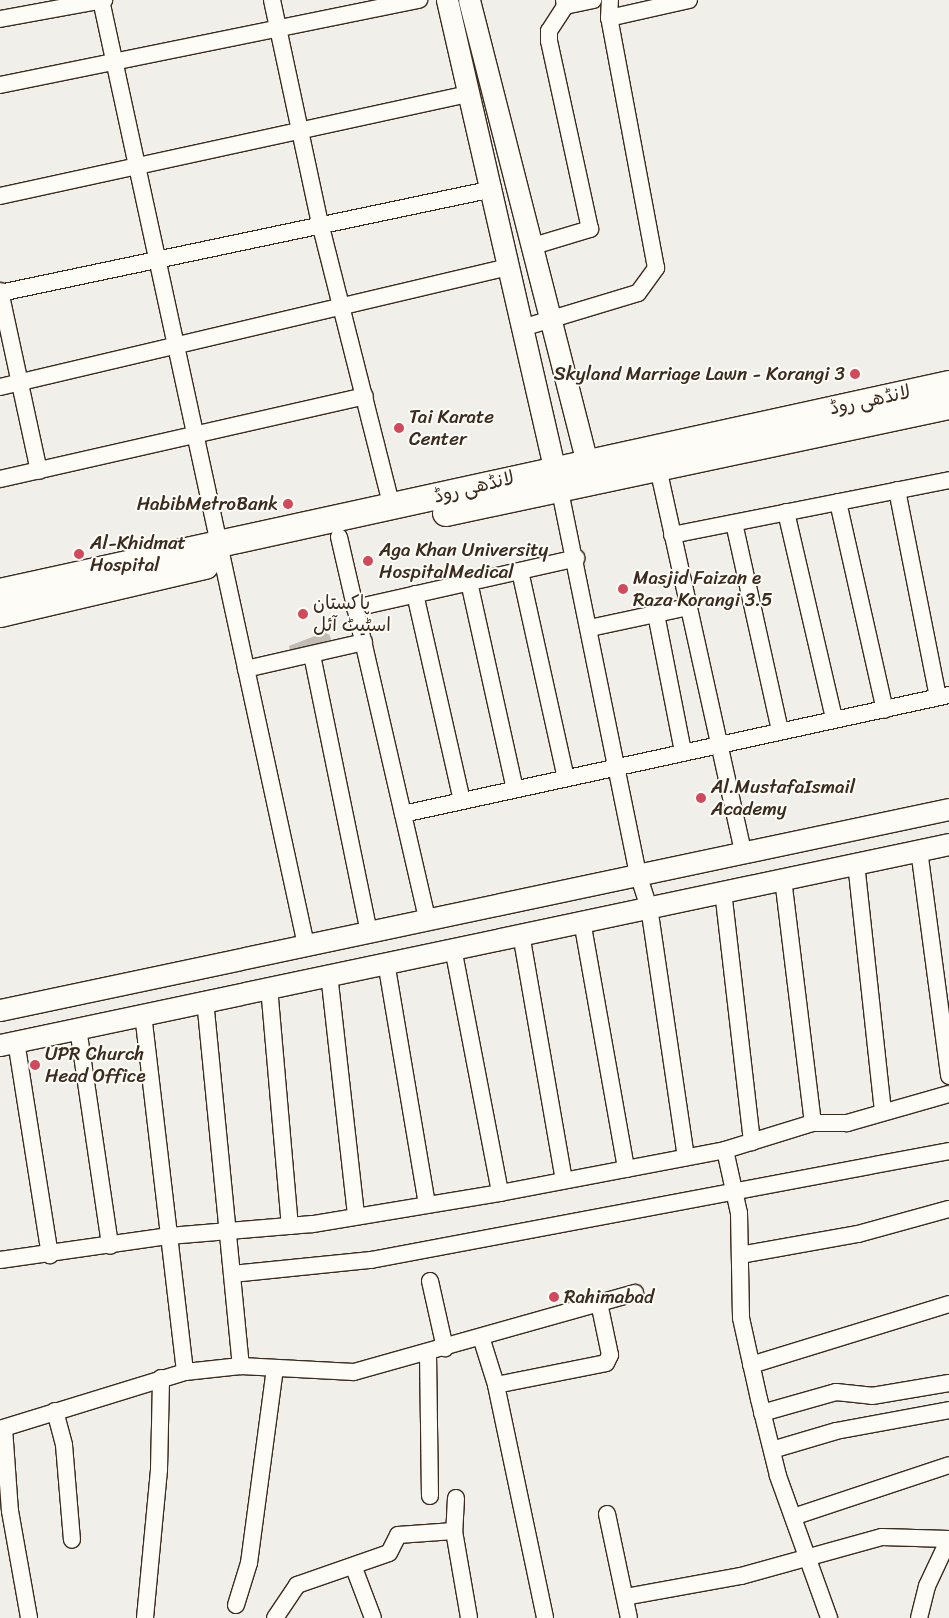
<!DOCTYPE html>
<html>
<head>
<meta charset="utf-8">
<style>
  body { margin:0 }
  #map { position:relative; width:949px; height:1618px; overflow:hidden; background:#f1efea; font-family:Sriracha,"Playpen Sans Arabic",sans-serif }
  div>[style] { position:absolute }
  .building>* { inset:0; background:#c1bcb4; transform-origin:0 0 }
  .roads { filter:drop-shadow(1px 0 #3b2a1e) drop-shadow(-1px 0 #3b2a1e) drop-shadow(0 1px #3b2a1e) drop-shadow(0 -1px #3b2a1e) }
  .minor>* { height:16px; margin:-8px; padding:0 8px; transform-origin:8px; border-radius:8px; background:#fdfcf7 }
  .tertiary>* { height:21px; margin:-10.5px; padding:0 10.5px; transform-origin:10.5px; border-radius:10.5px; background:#fdfcf7 }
  .primary>* { height:26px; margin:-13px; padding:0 13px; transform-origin:13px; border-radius:13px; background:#fdfcf7 }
  .dots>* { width:14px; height:14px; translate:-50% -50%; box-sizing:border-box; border:2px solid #fdfcf7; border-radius:50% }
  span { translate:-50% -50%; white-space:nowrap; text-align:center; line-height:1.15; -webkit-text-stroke:4px #fdfcf7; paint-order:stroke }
  .poi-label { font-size:19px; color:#3b2a1e }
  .right { translate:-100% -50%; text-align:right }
  .left { translate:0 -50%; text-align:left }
  .street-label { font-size:19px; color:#3b2a1e }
</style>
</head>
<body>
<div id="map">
  <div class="building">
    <i style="left:328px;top:631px;width:9px;height:42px;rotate:69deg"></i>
  </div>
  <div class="roads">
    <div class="minor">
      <i style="left:101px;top:0;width:967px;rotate:77.76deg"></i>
      <i style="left:272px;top:0;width:228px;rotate:77.9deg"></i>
      <i style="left:320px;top:223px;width:294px;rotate:75.8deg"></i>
      <i style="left:564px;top:0;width:6px;rotate:81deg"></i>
      <i style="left:565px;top:6px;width:29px;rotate:-12deg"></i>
      <i style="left:609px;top:18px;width:82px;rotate:-12.7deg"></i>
      <i style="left:0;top:19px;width:106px;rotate:-10.4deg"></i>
      <i style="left:0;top:85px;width:428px;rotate:-11.5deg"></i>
      <i style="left:0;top:196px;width:479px;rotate:-12.3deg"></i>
      <i style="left:530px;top:247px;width:63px;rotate:-16.7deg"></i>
      <i style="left:590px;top:229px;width:192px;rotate:-102.3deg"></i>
      <i style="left:549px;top:41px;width:10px;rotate:-90deg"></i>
      <i style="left:549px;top:31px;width:30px;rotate:-57deg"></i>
      <i style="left:0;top:291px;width:184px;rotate:77.8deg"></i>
      <i style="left:0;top:293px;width:504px;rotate:-11.91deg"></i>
      <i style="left:522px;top:328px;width:121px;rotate:-16.8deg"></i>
      <i style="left:638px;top:293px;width:31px;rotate:-54deg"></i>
      <i style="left:656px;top:268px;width:254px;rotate:-100.6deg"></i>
      <i style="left:609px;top:18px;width:18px;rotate:-87deg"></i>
      <i style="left:0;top:387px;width:522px;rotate:-13.29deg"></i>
      <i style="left:658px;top:468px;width:393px;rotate:77.5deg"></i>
      <i style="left:0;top:479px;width:374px;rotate:-12.8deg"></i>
      <i style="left:559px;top:486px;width:396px;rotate:78.5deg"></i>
      <i style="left:638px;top:874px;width:35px;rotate:72deg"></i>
      <i style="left:649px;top:907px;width:253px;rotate:81.6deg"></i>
      <i style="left:897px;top:490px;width:211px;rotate:78.8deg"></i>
      <i style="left:838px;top:502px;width:213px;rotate:77.3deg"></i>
      <i style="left:786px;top:512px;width:212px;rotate:76.9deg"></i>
      <i style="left:734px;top:523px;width:213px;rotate:77.5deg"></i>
      <i style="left:672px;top:535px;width:282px;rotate:-11.2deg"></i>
      <i style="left:339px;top:537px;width:392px;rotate:77deg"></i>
      <i style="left:520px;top:571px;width:212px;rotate:77.5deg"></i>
      <i style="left:469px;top:582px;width:212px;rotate:77.5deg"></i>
      <i style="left:415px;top:594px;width:212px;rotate:77.2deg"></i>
      <i style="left:355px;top:608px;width:227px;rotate:-12.7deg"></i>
      <i style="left:656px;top:614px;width:141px;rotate:78.9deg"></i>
      <i style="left:590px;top:628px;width:100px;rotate:-12.1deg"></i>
      <i style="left:312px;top:655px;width:283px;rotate:78.4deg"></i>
      <i style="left:246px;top:669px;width:121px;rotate:-12.9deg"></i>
      <i style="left:403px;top:814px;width:559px;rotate:-12.3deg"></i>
      <i style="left:919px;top:850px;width:228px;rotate:82.4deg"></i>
      <i style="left:856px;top:863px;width:250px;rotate:83.8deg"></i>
      <i style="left:783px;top:879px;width:246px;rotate:83deg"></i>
      <i style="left:723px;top:891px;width:253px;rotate:83.4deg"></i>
      <i style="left:582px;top:921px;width:252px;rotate:79.9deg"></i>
      <i style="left:521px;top:934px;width:250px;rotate:80.1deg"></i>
      <i style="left:453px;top:948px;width:249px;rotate:79.1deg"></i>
      <i style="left:386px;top:962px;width:245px;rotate:80.4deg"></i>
      <i style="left:329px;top:974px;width:243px;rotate:83.6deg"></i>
      <i style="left:269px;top:987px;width:240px;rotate:85deg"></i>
      <i style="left:205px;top:1000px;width:368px;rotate:84.4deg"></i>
      <i style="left:143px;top:1014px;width:360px;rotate:83.3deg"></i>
      <i style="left:78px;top:1028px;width:220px;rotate:81.6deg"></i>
      <i style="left:16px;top:1041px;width:217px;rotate:81deg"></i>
      <i style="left:725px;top:1150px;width:65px;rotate:77.5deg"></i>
      <i style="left:739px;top:1213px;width:105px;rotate:88.9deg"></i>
      <i style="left:741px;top:1318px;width:83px;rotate:77.5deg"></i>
      <i style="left:759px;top:1399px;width:79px;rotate:76.1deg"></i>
      <i style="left:778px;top:1476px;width:151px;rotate:70.2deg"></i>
      <i style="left:740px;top:1255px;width:120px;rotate:-10.1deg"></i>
      <i style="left:858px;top:1234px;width:94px;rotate:-15.4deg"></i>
      <i style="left:0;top:1260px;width:171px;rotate:-8.1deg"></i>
      <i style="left:169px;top:1236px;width:144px;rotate:-4.8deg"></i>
      <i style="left:313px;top:1224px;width:190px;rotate:-9.4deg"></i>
      <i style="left:500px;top:1193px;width:229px;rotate:-10.8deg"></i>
      <i style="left:725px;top:1150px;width:92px;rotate:-17.1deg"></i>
      <i style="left:813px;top:1123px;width:34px"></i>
      <i style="left:847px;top:1123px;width:106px;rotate:-15.9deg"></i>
      <i style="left:232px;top:1274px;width:140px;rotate:-5.8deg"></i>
      <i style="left:371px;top:1260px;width:588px;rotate:-10.68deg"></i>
      <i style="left:430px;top:1281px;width:69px;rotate:77.4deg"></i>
      <i style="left:481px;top:1337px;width:50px;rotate:72.6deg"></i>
      <i style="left:496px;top:1385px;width:238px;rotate:78.1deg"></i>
      <i style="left:428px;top:1353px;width:143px;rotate:89.2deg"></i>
      <i style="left:751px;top:1365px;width:207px;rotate:-17.1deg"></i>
      <i style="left:496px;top:1385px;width:112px;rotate:-11.3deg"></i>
      <i style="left:606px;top:1363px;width:9px;rotate:-63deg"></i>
      <i style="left:610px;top:1355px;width:53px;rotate:-101.9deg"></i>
      <i style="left:55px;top:1411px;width:35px;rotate:75deg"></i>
      <i style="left:64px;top:1445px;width:95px;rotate:85.2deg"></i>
      <i style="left:762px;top:1413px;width:77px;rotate:-15.8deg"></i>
      <i style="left:836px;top:1392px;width:36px;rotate:6deg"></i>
      <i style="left:872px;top:1396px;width:78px;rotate:-9.6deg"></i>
      <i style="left:4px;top:1428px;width:83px;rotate:85.9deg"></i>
      <i style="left:10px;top:1511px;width:109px;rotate:79.9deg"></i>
      <i style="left:0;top:1429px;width:194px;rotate:-17.1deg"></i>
      <i style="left:185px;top:1372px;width:56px;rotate:-6.1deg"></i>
      <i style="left:241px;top:1366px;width:113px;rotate:3deg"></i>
      <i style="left:354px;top:1372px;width:292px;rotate:-15.7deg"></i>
      <i style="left:772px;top:1450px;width:67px;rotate:-16.5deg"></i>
      <i style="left:836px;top:1431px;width:115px;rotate:-10.5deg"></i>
      <i style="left:456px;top:1498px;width:33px;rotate:93deg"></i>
      <i style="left:454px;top:1531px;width:88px;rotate:80.2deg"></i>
      <i style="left:607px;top:1514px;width:106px;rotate:78.1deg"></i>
      <i style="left:793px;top:1517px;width:164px;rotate:-18.4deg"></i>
      <i style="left:354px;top:1568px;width:53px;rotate:69.2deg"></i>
      <i style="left:625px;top:1597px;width:118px;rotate:-10.3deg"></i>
      <i style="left:741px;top:1576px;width:146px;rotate:-15.5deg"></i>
      <i style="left:882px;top:1537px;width:67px;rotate:1.7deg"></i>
      <i style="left:236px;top:1605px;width:44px;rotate:-72.8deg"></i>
      <i style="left:249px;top:1563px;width:196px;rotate:-82.4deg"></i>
      <i style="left:145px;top:1618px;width:150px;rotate:-84.6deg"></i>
      <i style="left:159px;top:1469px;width:91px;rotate:-88.7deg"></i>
      <i style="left:275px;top:1618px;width:40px;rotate:-56deg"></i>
      <i style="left:297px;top:1585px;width:97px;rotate:-19.2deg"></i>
      <i style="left:389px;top:1553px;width:20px;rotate:-63deg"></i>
      <i style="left:398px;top:1535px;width:56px;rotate:-4.1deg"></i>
      <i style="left:919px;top:1618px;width:33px;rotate:-76deg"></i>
      <i style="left:927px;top:1586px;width:52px;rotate:-64.9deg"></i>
    </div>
    <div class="tertiary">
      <i style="left:447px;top:0;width:499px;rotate:77.1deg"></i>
      <i style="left:469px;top:0;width:494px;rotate:75.7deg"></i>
      <i style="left:0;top:1010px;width:970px;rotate:-11.96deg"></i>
      <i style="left:0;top:1045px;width:970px;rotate:-11.96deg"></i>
    </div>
    <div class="primary">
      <i style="left:446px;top:513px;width:514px;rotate:-12.01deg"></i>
      <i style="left:0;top:592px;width:972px;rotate:-12.36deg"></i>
      <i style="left:0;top:614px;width:211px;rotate:-13.2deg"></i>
    </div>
  </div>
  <div class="dots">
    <i style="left:855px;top:374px;background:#d1495b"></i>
    <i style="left:399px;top:428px;background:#d1495b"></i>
    <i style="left:288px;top:504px;background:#d1495b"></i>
    <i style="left:79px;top:554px;background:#d1495b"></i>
    <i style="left:368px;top:561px;background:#d1495b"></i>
    <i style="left:623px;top:589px;background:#d1495b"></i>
    <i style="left:303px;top:614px;background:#d1495b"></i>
    <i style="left:701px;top:798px;background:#d1495b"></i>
    <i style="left:35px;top:1065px;background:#d1495b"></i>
    <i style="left:554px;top:1297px;background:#d1495b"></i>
  </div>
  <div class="poi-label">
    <span class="right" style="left:845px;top:374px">Skyland Marriage Lawn - Korangi 3</span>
    <span class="left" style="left:409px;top:428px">Tai Karate<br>Center</span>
    <span class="right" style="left:278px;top:504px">HabibMetroBank</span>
    <span class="left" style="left:90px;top:554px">Al-Khidmat<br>Hospital</span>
    <span class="left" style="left:379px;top:561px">Aga Khan University<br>HospitalMedical</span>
    <span class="left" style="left:633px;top:589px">Masjid Faizan e<br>Raza Korangi 3.5</span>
    <span class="left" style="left:313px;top:614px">پاکستان<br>اسٹیٹ آئل</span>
    <span class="left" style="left:711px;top:798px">Al.MustafaIsmail<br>Academy</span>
    <span class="left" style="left:45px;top:1065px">UPR Church<br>Head Office</span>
    <span class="left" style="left:564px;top:1297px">Rahimabad</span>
  </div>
  <div class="street-label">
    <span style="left:870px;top:400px;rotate:-12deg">لانڈھی روڈ</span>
    <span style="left:474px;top:487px;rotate:-14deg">لانڈھی روڈ</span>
  </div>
</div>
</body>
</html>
